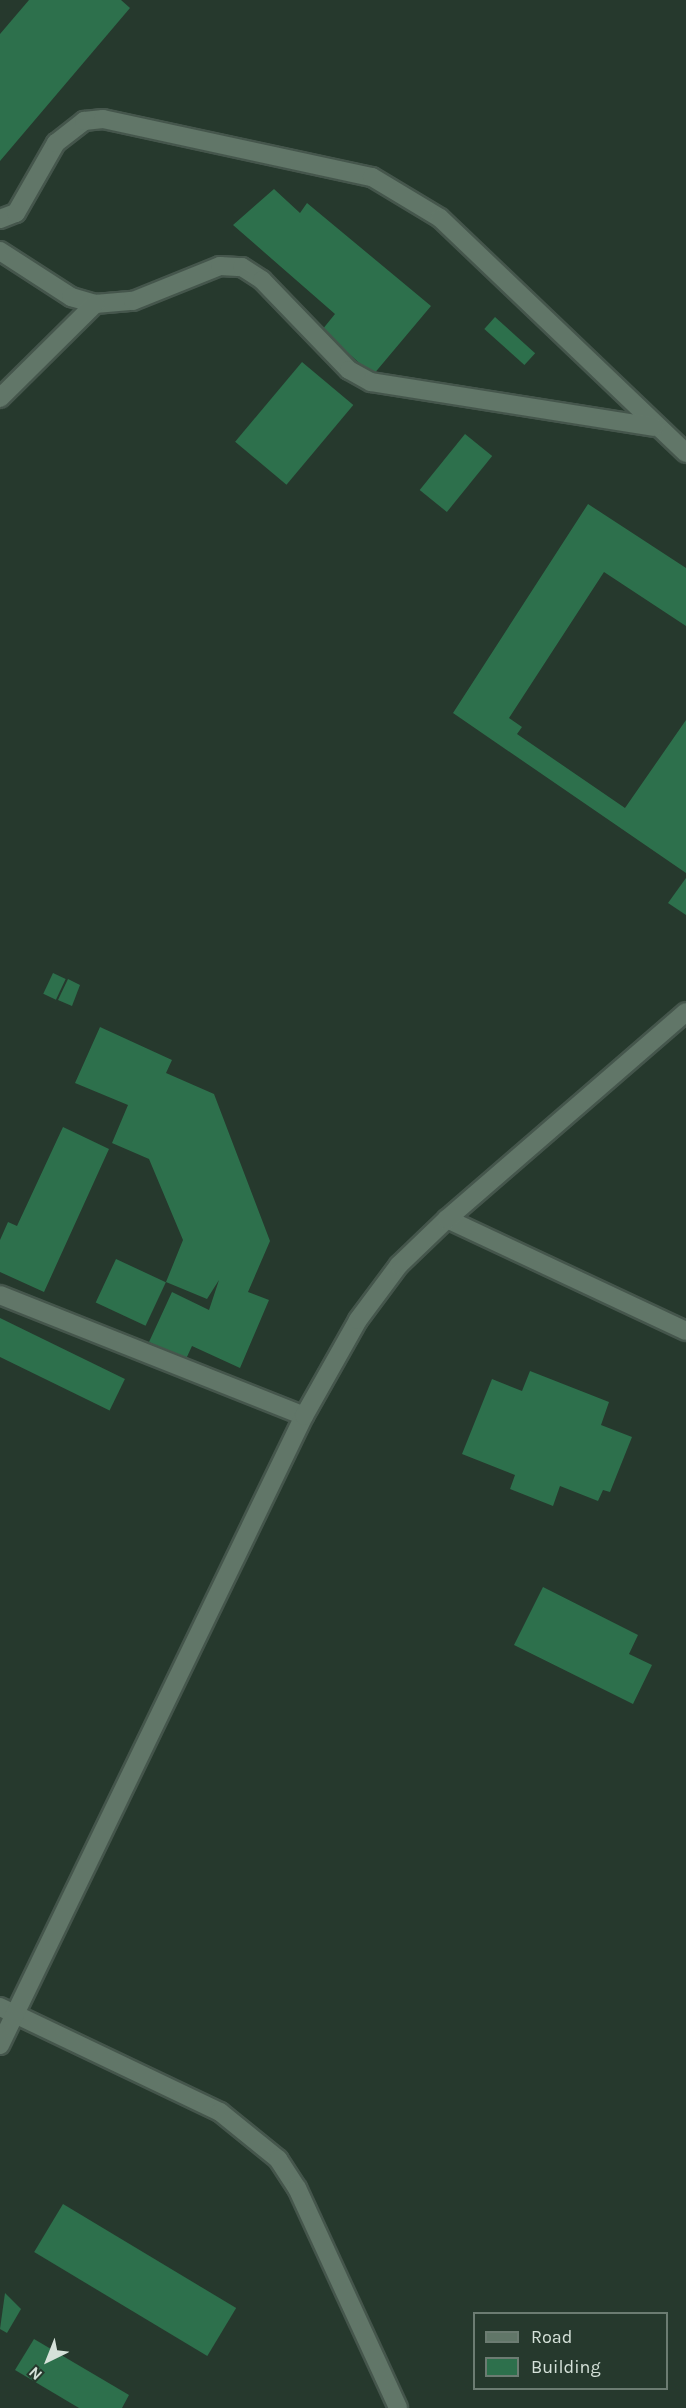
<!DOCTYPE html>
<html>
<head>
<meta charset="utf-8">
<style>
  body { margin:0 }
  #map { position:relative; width:686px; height:2408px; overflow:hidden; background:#26392d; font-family:Karla,sans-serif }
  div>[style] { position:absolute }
  .building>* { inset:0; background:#2d704c; transform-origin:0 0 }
  .roads { filter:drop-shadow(2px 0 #45564c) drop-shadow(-2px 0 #45564c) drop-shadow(0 2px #45564c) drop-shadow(0 -2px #45564c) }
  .street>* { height:18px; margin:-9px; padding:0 9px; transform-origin:9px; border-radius:9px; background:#617668 }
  span { translate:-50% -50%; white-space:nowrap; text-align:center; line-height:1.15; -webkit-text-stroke:5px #26392d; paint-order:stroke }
  .legend { position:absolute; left:473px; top:2312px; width:195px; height:78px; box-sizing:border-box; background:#26392d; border:2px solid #6c7c72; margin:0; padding:8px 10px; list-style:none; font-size:18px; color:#d5e1d9 }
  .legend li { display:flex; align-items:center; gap:12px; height:30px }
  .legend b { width:30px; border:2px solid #6c7c72 }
  .north { position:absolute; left:18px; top:2330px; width:60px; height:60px; -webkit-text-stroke:4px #26392d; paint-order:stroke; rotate:223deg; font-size:16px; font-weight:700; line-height:24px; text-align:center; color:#d5e1d9 }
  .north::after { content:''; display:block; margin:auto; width:21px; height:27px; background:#d5e1d9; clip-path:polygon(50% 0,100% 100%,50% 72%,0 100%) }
</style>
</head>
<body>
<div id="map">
  <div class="building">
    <i style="clip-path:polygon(29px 0,121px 0,130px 8px,0 161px,0 34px)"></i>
    <i style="clip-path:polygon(274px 189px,300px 213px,307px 203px,431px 306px,373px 375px,322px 330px,335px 314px,233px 225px)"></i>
    <i style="left:495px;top:317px;width:54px;height:16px;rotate:42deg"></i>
    <i style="left:302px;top:362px;width:67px;height:104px;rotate:40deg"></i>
    <i style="left:465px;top:434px;width:35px;height:72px;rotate:39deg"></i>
    <i style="clip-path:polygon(588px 504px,686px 568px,686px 626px,604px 572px,509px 718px,522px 727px,517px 734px,625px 808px,686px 720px,686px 873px,453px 713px)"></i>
    <i style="clip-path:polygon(686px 878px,686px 915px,668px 903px)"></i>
    <i style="left:53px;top:973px;width:14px;height:23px;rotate:25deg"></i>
    <i style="clip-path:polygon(68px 979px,80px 985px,72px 1006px,58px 1000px)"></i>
    <i style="clip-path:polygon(100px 1027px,172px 1060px,166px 1073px,214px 1094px,270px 1241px,248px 1292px,269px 1300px,240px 1368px,192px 1346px,186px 1359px,149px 1342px,172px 1292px,209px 1310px,219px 1280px,207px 1299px,166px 1282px,183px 1240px,149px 1159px,112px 1143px,128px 1105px,75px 1083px)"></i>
    <i style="clip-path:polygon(63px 1127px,109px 1149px,44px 1292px,0 1272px,0 1240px,8px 1222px,17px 1226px)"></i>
    <i style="left:116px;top:1259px;width:55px;height:48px;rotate:25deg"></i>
    <i style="left:0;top:1318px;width:139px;height:35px;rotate:26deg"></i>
    <i style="clip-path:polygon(530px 1371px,609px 1402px,601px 1425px,632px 1437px,610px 1492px,603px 1490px,598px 1501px,560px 1486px,553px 1506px,510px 1489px,515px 1475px,462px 1454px,492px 1379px,522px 1391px)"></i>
    <i style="clip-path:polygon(543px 1587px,638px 1635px,629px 1654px,652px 1665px,633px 1704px,514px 1645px)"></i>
    <i style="left:63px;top:2204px;width:202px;height:56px;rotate:31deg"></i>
    <i style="clip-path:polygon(5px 2293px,21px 2309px,7px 2333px,0 2329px)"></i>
    <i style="clip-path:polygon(34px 2339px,129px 2395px,122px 2408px,79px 2408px,15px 2370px)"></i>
  </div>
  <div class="roads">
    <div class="street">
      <i style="left:0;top:219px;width:17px;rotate:-21deg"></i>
      <i style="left:16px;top:213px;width:81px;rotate:-60.3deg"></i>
      <i style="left:56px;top:143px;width:36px;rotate:-38deg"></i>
      <i style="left:84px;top:121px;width:19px;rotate:-6deg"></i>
      <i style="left:103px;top:119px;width:275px;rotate:12.2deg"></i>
      <i style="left:372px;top:177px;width:79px;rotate:31.1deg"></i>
      <i style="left:440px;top:218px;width:340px;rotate:43.7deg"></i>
      <i style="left:0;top:251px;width:85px;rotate:32.9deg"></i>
      <i style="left:71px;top:297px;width:25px;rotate:16deg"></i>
      <i style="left:95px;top:304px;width:38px;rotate:-5deg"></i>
      <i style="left:133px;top:301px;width:94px;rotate:-21.9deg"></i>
      <i style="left:220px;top:266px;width:22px;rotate:3deg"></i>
      <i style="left:242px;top:267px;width:24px;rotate:33deg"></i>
      <i style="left:262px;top:280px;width:125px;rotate:46deg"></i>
      <i style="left:349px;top:370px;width:25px;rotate:29deg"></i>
      <i style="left:371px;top:382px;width:287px;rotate:9deg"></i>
      <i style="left:0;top:398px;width:134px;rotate:-44.7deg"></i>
      <i style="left:447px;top:1219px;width:264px;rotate:25.1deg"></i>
      <i style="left:0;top:1295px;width:327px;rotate:21.7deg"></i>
      <i style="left:0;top:2007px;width:244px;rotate:25.5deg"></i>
      <i style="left:220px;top:2112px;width:75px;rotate:39deg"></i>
      <i style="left:278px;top:2159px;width:35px;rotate:57deg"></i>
      <i style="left:297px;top:2188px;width:242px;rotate:65.3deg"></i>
      <i style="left:0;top:2045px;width:699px;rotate:-64.21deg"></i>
      <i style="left:304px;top:1416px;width:110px;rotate:-60.6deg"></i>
      <i style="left:358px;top:1320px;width:69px;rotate:-53.3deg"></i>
      <i style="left:399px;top:1265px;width:66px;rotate:-43.8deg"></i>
      <i style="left:447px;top:1219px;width:316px;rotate:-40.9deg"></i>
    </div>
  </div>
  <ul class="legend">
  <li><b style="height:8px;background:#617668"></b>Road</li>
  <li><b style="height:16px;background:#2d704c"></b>Building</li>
  </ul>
  <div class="north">N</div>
</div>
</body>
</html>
